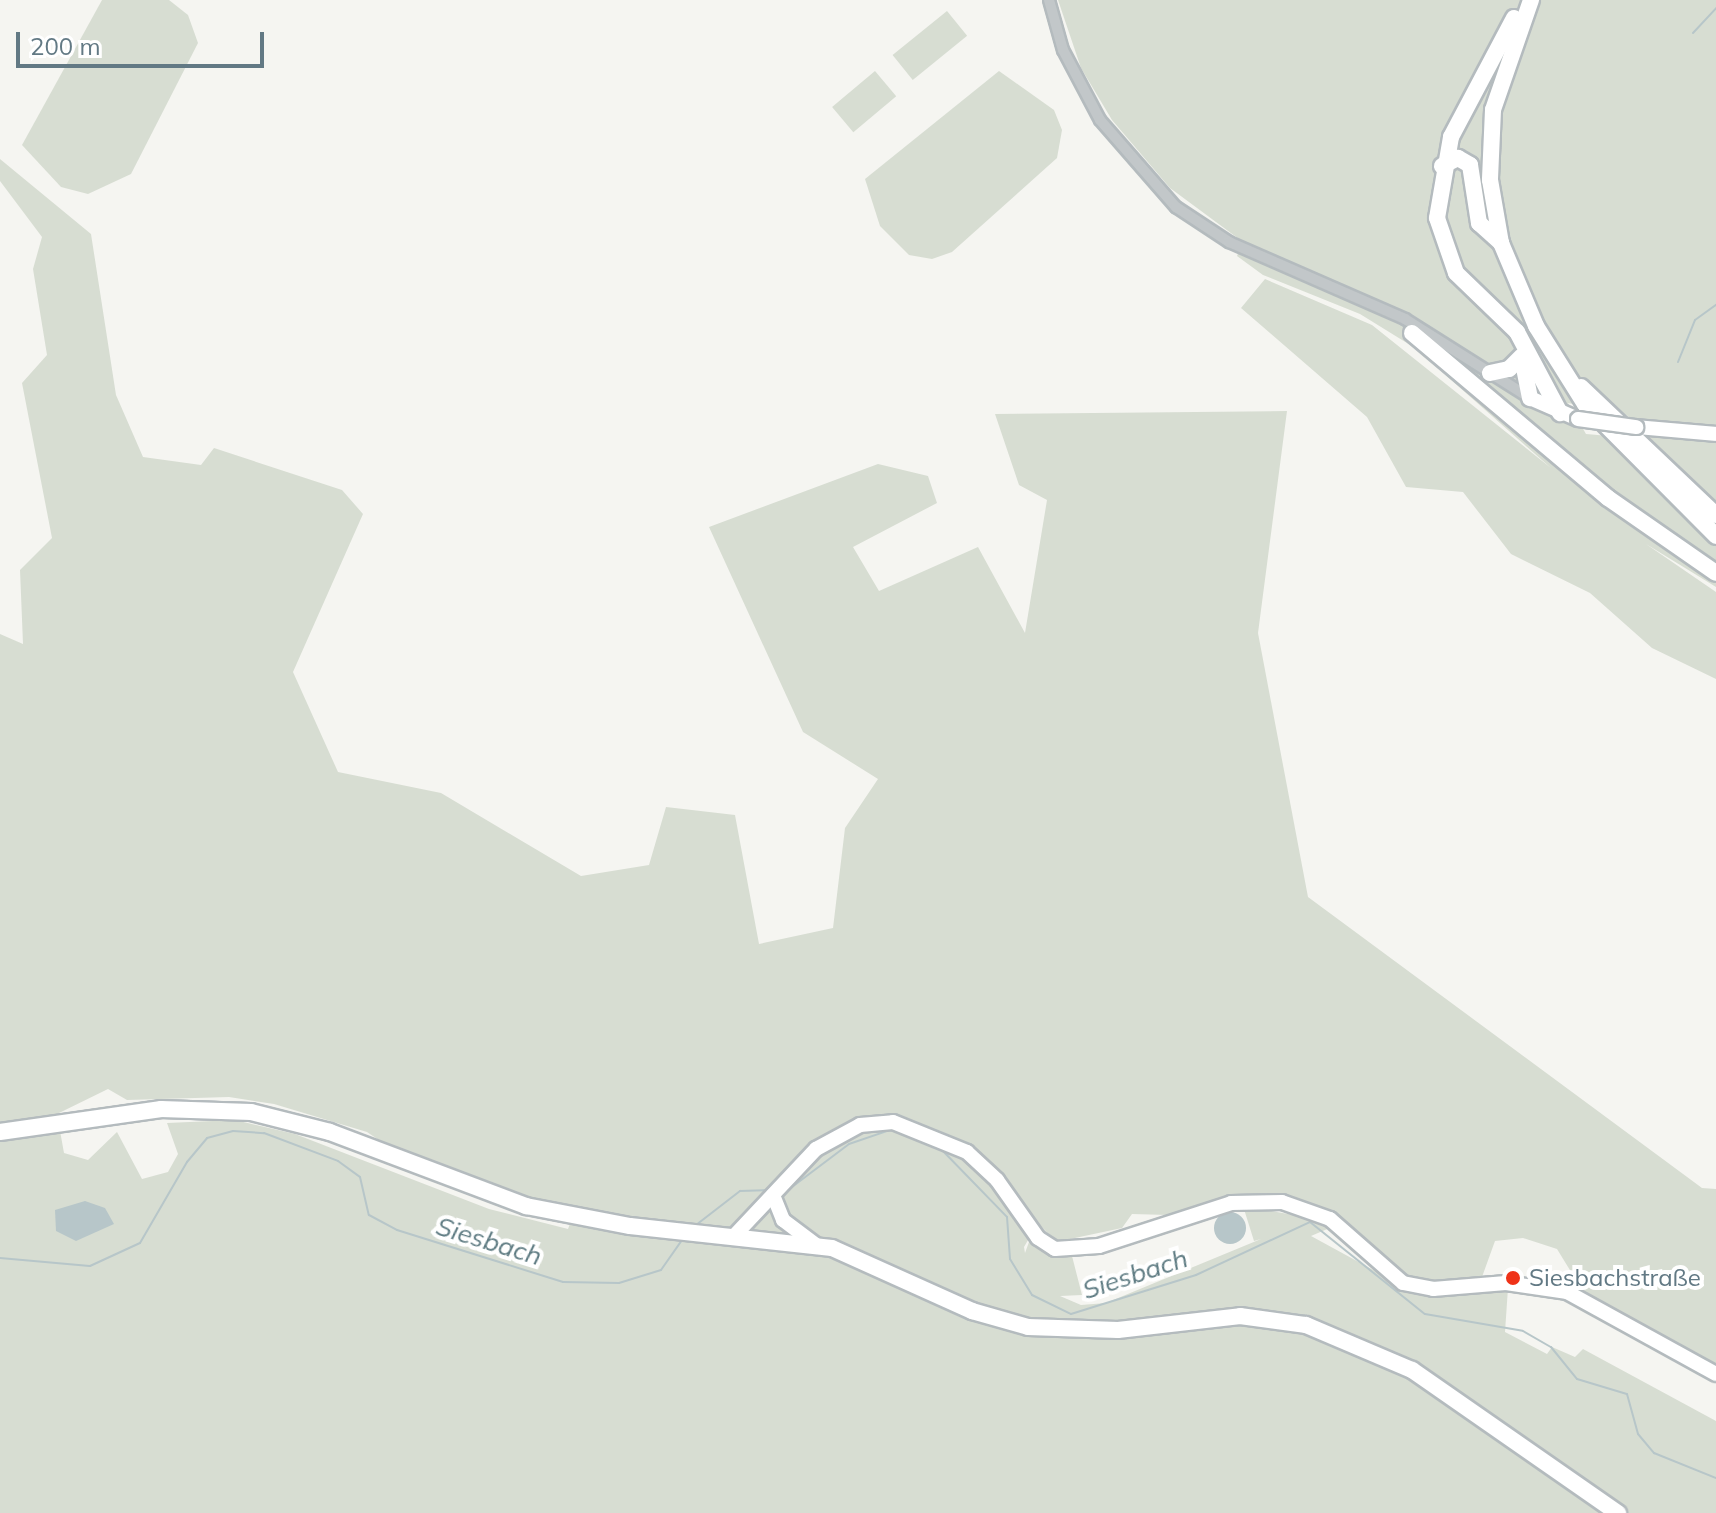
<!DOCTYPE html>
<html>
<head>
<meta charset="utf-8">
<style>
  body { margin:0 }
  #map { position:relative; width:1716px; height:1513px; overflow:hidden; background:#f5f5f1; font-family:Mulish,sans-serif }
  div>[style] { position:absolute }
  .green>* { inset:0; background:#d7ddd2; transform-origin:0 0 }
  .water>* { inset:0; background:#b7c6c9 }
  .round { border-radius:50% }
  .stream>* { height:2px; margin:-1px; padding:0 1px; transform-origin:1px; border-radius:1px; background:#b7c6c9 }
  .roads { filter:drop-shadow(2px 0 #b4bbbe) drop-shadow(-2px 0 #b4bbbe) drop-shadow(0 2px #b4bbbe) drop-shadow(0 -2px #b4bbbe) }
  .street>* { height:10px; margin:-5px; padding:0 5px; transform-origin:5px; border-radius:5px; background:#c2c7c9 }
  .secondary>* { height:14px; margin:-7px; padding:0 7px; transform-origin:7px; border-radius:7px; background:#fff }
  .primary>* { height:16px; margin:-8px; padding:0 8px; transform-origin:8px; border-radius:8px; background:#fff }
  .bridges { filter:drop-shadow(2px 0 #b4bbbe) drop-shadow(-2px 0 #b4bbbe) drop-shadow(0 2px #b4bbbe) drop-shadow(0 -2px #b4bbbe) }
  .secondary-bridge>* { height:14px; margin:-7px; padding:0 7px; transform-origin:7px; border-radius:7px; background:#fff }
  .dots>* { width:22px; height:22px; translate:-50% -50%; box-sizing:border-box; border:4px solid #fff; border-radius:50% }
  span { translate:-50% -50%; white-space:nowrap; text-align:center; line-height:1.15; -webkit-text-stroke:8px #fff; paint-order:stroke }
  .poi-label { font-size:24px; color:#627984 }
  .left { translate:0 -50%; text-align:left }
  .water-label { font-size:26px; color:#5e7b82; font-style:italic }
  .scale { position:absolute; left:16px; top:32px; width:248px; height:36px; box-sizing:border-box; border:4px solid #627984; border-top:0; padding-left:10px; font-size:24px; line-height:28px; white-space:nowrap; color:#627984; -webkit-text-stroke:6px #fff; paint-order:stroke }
</style>
</head>
<body>
<div id="map">
  <div class="green">
    <i style="clip-path:polygon(102px 0,169px 0,188px 15px,198px 43px,131px 174px,88px 194px,61px 187px,22px 145px)"></i>
    <i style="clip-path:polygon(evenodd,1058px 0,1716px 0,1716px 587px,1646px 544px,1716px 592px,1716px 679px,1652px 648px,1590px 593px,1511px 554px,1463px 492px,1406px 487px,1367px 417px,1241px 308px,1265px 279px,1372px 325px,1551px 468px,1415px 348px,1360px 314px,1263px 275px,1237px 256px,1243px 242px,1170px 188px,1112px 120px,1081px 68px,1058px 0,1568px 403px,1628px 416px,1644px 439px,1586px 434px,1568px 403px)"></i>
    <i style="left:947px;top:11px;width:32px;height:70px;rotate:51deg"></i>
    <i style="left:875px;top:71px;width:33px;height:56px;rotate:50deg"></i>
    <i style="clip-path:polygon(999px 71px,1054px 110px,1062px 130px,1057px 158px,952px 252px,932px 259px,909px 255px,880px 226px,865px 179px)"></i>
    <i style="clip-path:polygon(evenodd,0 159px,91px 234px,116px 395px,143px 457px,201px 465px,214px 448px,342px 490px,363px 514px,293px 672px,338px 772px,441px 793px,581px 876px,649px 865px,666px 807px,735px 815px,759px 944px,833px 928px,845px 828px,878px 779px,803px 732px,709px 527px,878px 464px,928px 476px,937px 503px,853px 547px,879px 591px,978px 547px,1025px 633px,1047px 500px,1019px 485px,995px 414px,1287px 411px,1258px 633px,1308px 897px,1702px 1188px,1716px 1189px,1716px 1369px,1584px 1293px,1557px 1249px,1523px 1238px,1495px 1241px,1482px 1277px,1429px 1286px,1392px 1272px,1339px 1224px,1311px 1236px,1410px 1290px,1508px 1288px,1505px 1332px,1547px 1354px,1552px 1347px,1575px 1357px,1583px 1349px,1716px 1421px,1716px 1513px,0 1513px,0 634px,23px 644px,20px 570px,52px 538px,22px 383px,47px 355px,33px 269px,42px 237px,0 181px,0 159px,108px 1089px,127px 1100px,229px 1097px,274px 1104px,367px 1132px,404px 1157px,513px 1195px,576px 1208px,568px 1229px,489px 1209px,295px 1134px,235px 1120px,167px 1123px,178px 1154px,168px 1172px,142px 1179px,117px 1132px,88px 1160px,64px 1153px,57px 1114px,108px 1089px,0 159px,1247px 1194px,1285px 1195px,1310px 1218px,1243px 1206px,1254px 1241px,1261px 1239px,1106px 1303px,1081px 1305px,1060px 1296px,1082px 1295px,1072px 1256px,1029px 1242px,1025px 1253px,1024px 1247px,1038px 1223px,1056px 1242px,1122px 1228px,1132px 1214px,1168px 1215px,1247px 1194px)"></i>
  </div>
  <div class="water">
    <i style="clip-path:polygon(85px 1201px,105px 1208px,114px 1224px,76px 1241px,56px 1231px,55px 1210px)"></i>
    <i class="round" style="left:1214px;top:1212px;width:32px;height:32px"></i>
  </div>
  <div class="stream">
    <i style="left:1693px;top:33px;width:34px;rotate:-47deg"></i>
    <i style="left:1678px;top:362px;width:45px;rotate:-68deg"></i>
    <i style="left:1695px;top:320px;width:26px;rotate:-36deg"></i>
    <i style="left:940px;top:1148px;width:96px;rotate:45.8deg"></i>
    <i style="left:1007px;top:1217px;width:42px;rotate:85.9deg"></i>
    <i style="left:1010px;top:1259px;width:42px;rotate:58.6deg"></i>
    <i style="left:1032px;top:1295px;width:43px;rotate:26deg"></i>
    <i style="left:1071px;top:1314px;width:131px;rotate:-17.3deg"></i>
    <i style="left:1196px;top:1275px;width:126px;rotate:-24.9deg"></i>
    <i style="left:1310px;top:1222px;width:147px;rotate:38.7deg"></i>
    <i style="left:1425px;top:1314px;width:99px;rotate:9.8deg"></i>
    <i style="left:1523px;top:1331px;width:32px;rotate:30deg"></i>
    <i style="left:1551px;top:1347px;width:41px;rotate:50.9deg"></i>
    <i style="left:1577px;top:1379px;width:52px;rotate:16.7deg"></i>
    <i style="left:1627px;top:1394px;width:41px;rotate:74.6deg"></i>
    <i style="left:1638px;top:1434px;width:25px;rotate:50deg"></i>
    <i style="left:1654px;top:1453px;width:67px;rotate:22deg"></i>
    <i style="left:788px;top:1190px;width:76px;rotate:-37deg"></i>
    <i style="left:849px;top:1144px;width:46px;rotate:-18.8deg"></i>
    <i style="left:696px;top:1225px;width:56px;rotate:-37.7deg"></i>
    <i style="left:740px;top:1191px;width:29px;rotate:-2deg"></i>
    <i style="left:0;top:1258px;width:90px;rotate:5.1deg"></i>
    <i style="left:90px;top:1266px;width:55px;rotate:-24.7deg"></i>
    <i style="left:140px;top:1243px;width:94px;rotate:-59.9deg"></i>
    <i style="left:187px;top:1162px;width:31px;rotate:-50deg"></i>
    <i style="left:207px;top:1138px;width:27px;rotate:-15deg"></i>
    <i style="left:233px;top:1131px;width:31px;rotate:4deg"></i>
    <i style="left:264px;top:1133px;width:79px;rotate:20.7deg"></i>
    <i style="left:338px;top:1161px;width:27px;rotate:36deg"></i>
    <i style="left:360px;top:1177px;width:39px;rotate:77deg"></i>
    <i style="left:369px;top:1215px;width:32px;rotate:28deg"></i>
    <i style="left:397px;top:1230px;width:174px;rotate:17.4deg"></i>
    <i style="left:563px;top:1282px;width:56px;rotate:1deg"></i>
    <i style="left:619px;top:1283px;width:44px;rotate:-17.2deg"></i>
    <i style="left:661px;top:1270px;width:38px;rotate:-55deg"></i>
  </div>
  <div class="roads">
    <div class="street">
      <i style="left:1049px;top:0;width:52px;rotate:74.4deg"></i>
      <i style="left:1063px;top:50px;width:79px;rotate:62.1deg"></i>
      <i style="left:1100px;top:120px;width:116px;rotate:48.9deg"></i>
      <i style="left:1176px;top:207px;width:64px;rotate:33.4deg"></i>
      <i style="left:1229px;top:242px;width:192px;rotate:23.6deg"></i>
      <i style="left:1405px;top:319px;width:148px;rotate:32.3deg"></i>
    </div>
    <div class="secondary">
      <i style="left:1530px;top:398px;width:52px;rotate:23.6deg"></i>
      <i style="left:1636px;top:427px;width:80px;rotate:5deg"></i>
      <i style="left:773px;top:1195px;width:27px;rotate:68deg"></i>
      <i style="left:783px;top:1220px;width:40px;rotate:37deg"></i>
      <i style="left:734px;top:1236px;width:120px;rotate:-46.7deg"></i>
      <i style="left:816px;top:1149px;width:50px;rotate:-28.6deg"></i>
      <i style="left:860px;top:1125px;width:33px;rotate:-5deg"></i>
      <i style="left:893px;top:1122px;width:80px;rotate:22.1deg"></i>
      <i style="left:967px;top:1152px;width:41px;rotate:43deg"></i>
      <i style="left:997px;top:1180px;width:71px;rotate:54.7deg"></i>
      <i style="left:1038px;top:1238px;width:20px;rotate:33deg"></i>
      <i style="left:1055px;top:1249px;width:44px;rotate:-3.9deg"></i>
      <i style="left:1099px;top:1246px;width:139px;rotate:-18deg"></i>
      <i style="left:1231px;top:1203px;width:51px;rotate:-1.1deg"></i>
      <i style="left:1282px;top:1202px;width:51px;rotate:19.5deg"></i>
      <i style="left:1330px;top:1219px;width:97px;rotate:41.2deg"></i>
      <i style="left:1403px;top:1283px;width:31px;rotate:11deg"></i>
      <i style="left:1433px;top:1289px;width:73px;rotate:-4.7deg"></i>
      <i style="left:1506px;top:1283px;width:62px;rotate:8.4deg"></i>
      <i style="left:1567px;top:1292px;width:170px;rotate:28.8deg"></i>
    </div>
    <div class="primary">
      <i style="left:1531px;top:0;width:116px;rotate:109.1deg"></i>
      <i style="left:1493px;top:110px;width:70px;rotate:92.5deg"></i>
      <i style="left:1490px;top:180px;width:64px;rotate:80.1deg"></i>
      <i style="left:1501px;top:243px;width:90px;rotate:67.1deg"></i>
      <i style="left:1536px;top:326px;width:92px;rotate:57.9deg"></i>
      <i style="left:1585px;top:404px;width:186px;rotate:45.2deg"></i>
      <i style="left:1514px;top:18px;width:135px;rotate:117.9deg"></i>
      <i style="left:1451px;top:137px;width:82px;rotate:99.8deg"></i>
      <i style="left:1437px;top:218px;width:58px;rotate:70.9deg"></i>
      <i style="left:1456px;top:273px;width:85px;rotate:44deg"></i>
      <i style="left:1517px;top:332px;width:92px;rotate:62deg"></i>
      <i style="left:1442px;top:166px;width:18px;rotate:-27deg"></i>
      <i style="left:1458px;top:158px;width:14px;rotate:30deg"></i>
      <i style="left:1470px;top:165px;width:59px;rotate:81.2deg"></i>
      <i style="left:1479px;top:223px;width:30px;rotate:42deg"></i>
      <i style="left:1412px;top:333px;width:256px;rotate:40.1deg"></i>
      <i style="left:1608px;top:498px;width:131px;rotate:34.8deg"></i>
      <i style="left:1522px;top:358px;width:41px;rotate:78.7deg"></i>
      <i style="left:1490px;top:373px;width:19px;rotate:-12deg"></i>
      <i style="left:1509px;top:369px;width:18px;rotate:-45deg"></i>
      <i style="left:1581px;top:387px;width:186px;rotate:43.5deg"></i>
      <i style="left:0;top:1132px;width:163px;rotate:-8.1deg"></i>
      <i style="left:161px;top:1109px;width:90px;rotate:1.9deg"></i>
      <i style="left:251px;top:1112px;width:81px;rotate:14.2deg"></i>
      <i style="left:330px;top:1132px;width:210px;rotate:20.7deg"></i>
      <i style="left:526px;top:1206px;width:106px;rotate:10.9deg"></i>
      <i style="left:630px;top:1226px;width:203px;rotate:6.2deg"></i>
      <i style="left:832px;top:1248px;width:154px;rotate:24.2deg"></i>
      <i style="left:972px;top:1311px;width:58px;rotate:15.9deg"></i>
      <i style="left:1028px;top:1327px;width:90px;rotate:1.9deg"></i>
      <i style="left:1118px;top:1330px;width:123px;rotate:-6.5deg"></i>
      <i style="left:1240px;top:1316px;width:67px;rotate:7.8deg"></i>
      <i style="left:1306px;top:1325px;width:115px;rotate:23deg"></i>
      <i style="left:1412px;top:1370px;width:251px;rotate:34.8deg"></i>
    </div>
  </div>
  <div class="bridges">
    <div class="secondary-bridge">
      <i style="left:1578px;top:419px;width:59px;rotate:7.9deg"></i>
    </div>
  </div>
  <div class="dots">
    <i style="left:1513px;top:1278px;background:#ef3218"></i>
  </div>
  <div class="poi-label">
    <span class="left" style="left:1529px;top:1278px">Siesbachstraße</span>
  </div>
  <div class="water-label">
    <span style="left:489px;top:1241px;rotate:17deg">Siesbach</span>
    <span style="left:1135px;top:1274px;rotate:-18deg">Siesbach</span>
  </div>
  <div class="scale">200 m</div>
</div>
</body>
</html>
